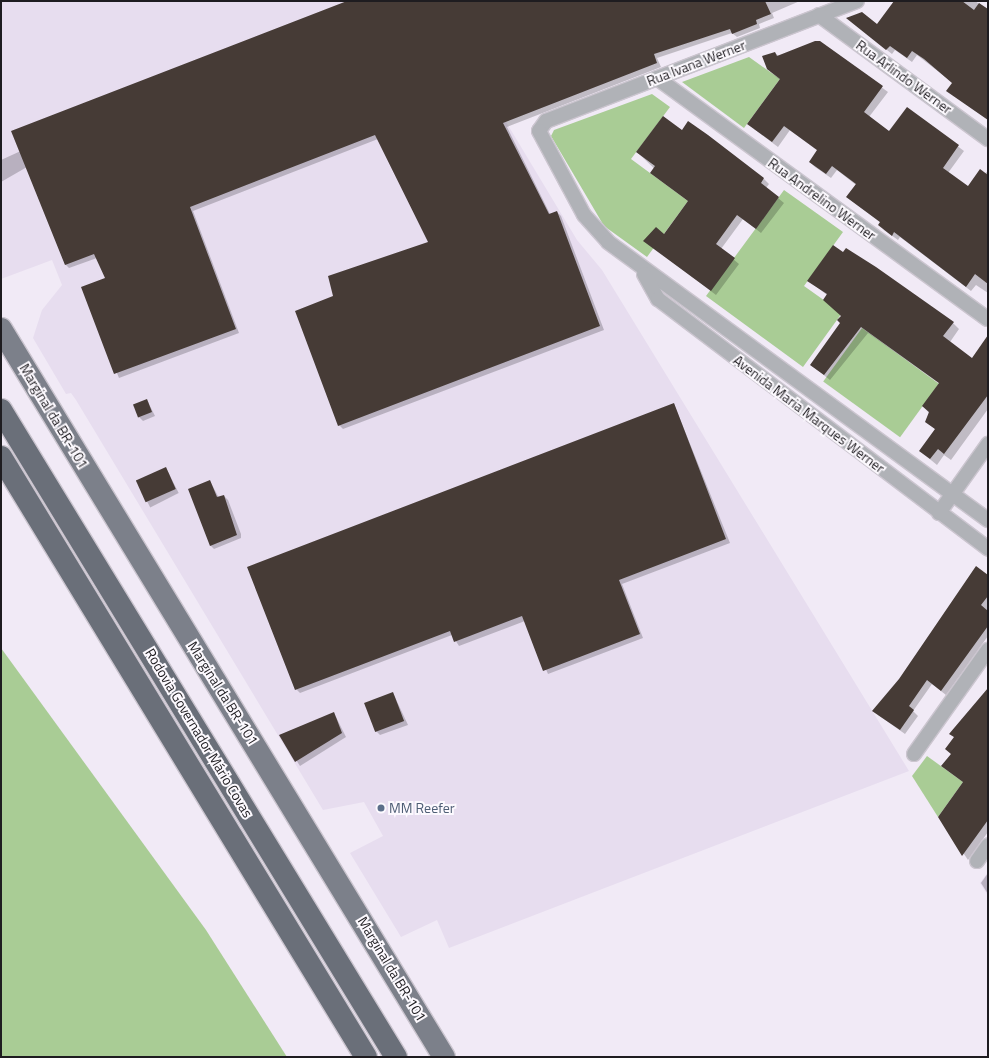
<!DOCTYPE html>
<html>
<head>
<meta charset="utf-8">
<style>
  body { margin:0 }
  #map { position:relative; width:989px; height:1058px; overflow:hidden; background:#f1eaf6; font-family:"Titillium Web",sans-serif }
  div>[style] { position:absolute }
  .built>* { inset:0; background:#e7ddef }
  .green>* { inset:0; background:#a9cc95; transform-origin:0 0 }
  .shadow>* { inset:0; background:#0003; transform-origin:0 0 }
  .building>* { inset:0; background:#463b36; transform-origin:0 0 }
  .roads { filter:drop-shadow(1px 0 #cbc5cf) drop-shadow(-1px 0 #cbc5cf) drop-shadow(0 1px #cbc5cf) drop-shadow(0 -1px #cbc5cf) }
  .street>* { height:14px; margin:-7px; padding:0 7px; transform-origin:7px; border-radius:7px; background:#b0b2b7 }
  .primary>* { height:22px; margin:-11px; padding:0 11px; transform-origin:11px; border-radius:11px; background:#7c808a }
  .highway>* { height:22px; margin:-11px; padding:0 11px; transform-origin:11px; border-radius:11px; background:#6a6f79 }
  .dots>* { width:11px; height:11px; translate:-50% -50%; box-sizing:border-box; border:2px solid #fcf9fe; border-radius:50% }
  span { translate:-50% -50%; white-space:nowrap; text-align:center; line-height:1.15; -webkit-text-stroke:4px #fcf9fe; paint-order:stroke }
  .street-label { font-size:14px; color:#1e1c20 }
  .service-label { font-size:14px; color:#4e5e75 }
  .left { translate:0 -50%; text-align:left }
  .frame { position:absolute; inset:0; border:2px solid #1e1c20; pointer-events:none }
</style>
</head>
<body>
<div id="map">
  <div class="built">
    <i style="clip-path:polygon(1px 1px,722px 1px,488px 92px,577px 240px,602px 270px,909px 771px,449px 948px,437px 920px,401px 937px,350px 853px,383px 836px,364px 802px,323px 810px,76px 400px,71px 393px,66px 394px,33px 338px,42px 310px,62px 285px,52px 260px,1px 279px)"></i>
    <i style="clip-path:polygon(988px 872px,988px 896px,980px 883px)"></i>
  </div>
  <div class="green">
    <i style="clip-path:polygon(749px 57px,780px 79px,744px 128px,682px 82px)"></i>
    <i style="clip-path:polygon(652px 94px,670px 107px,631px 159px,688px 201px,647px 257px,604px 226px,551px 136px,554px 130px)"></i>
    <i style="clip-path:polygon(784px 190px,843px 232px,804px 286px,842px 313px,803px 367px,706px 296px)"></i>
    <i style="left:862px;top:328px;width:95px;height:66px;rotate:36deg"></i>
    <i style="clip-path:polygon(1px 648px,206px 930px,287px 1057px,1px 1057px)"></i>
    <i style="clip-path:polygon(927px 756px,963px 782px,938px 817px,912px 776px)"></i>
  </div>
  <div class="shadow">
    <i style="clip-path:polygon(350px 1px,800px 1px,772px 13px,774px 18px,759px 24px,760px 28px,737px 37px,732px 33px,657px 58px,661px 67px,507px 127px,550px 214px,557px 212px,561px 216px,604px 330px,343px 429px,339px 425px,334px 297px,430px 242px,378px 139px,193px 211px,239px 333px,119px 378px,82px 288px,107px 279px,97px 258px,69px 268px,65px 264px,27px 167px,1px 182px,1px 160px)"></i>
    <i style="clip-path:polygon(895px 1px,975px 1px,988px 10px,988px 120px,953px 95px,953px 83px,917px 55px,912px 62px,895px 50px,892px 54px,853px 23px,877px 25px)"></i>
    <i style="clip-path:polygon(820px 42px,888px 92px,869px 117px,890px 132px,907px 108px,964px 151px,948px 173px,968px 187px,988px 171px,988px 293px,976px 285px,971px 291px,900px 237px,898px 240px,884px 230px,881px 223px,847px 197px,856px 185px,837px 170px,831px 178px,815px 167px,810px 162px,818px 151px,790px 130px,778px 147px,754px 129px,780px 80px,767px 69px,775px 53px,779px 56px)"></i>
    <i style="clip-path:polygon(682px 131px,707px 135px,764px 179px,769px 184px,766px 188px,784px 203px,761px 233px,743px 219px,721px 249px,739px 264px,716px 295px,650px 245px,664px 236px,688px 201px,637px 152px)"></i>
    <i style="clip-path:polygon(809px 281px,953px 323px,959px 329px,950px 342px,972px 359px,988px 343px,988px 409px,951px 460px,944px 455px,937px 465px,920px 451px,936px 430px,926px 421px,929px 413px,923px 406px,940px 384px,868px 333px,830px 380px,811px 365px,841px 323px,842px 316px,827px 295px)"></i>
    <i style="clip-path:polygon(147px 400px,155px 416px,143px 421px,139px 417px)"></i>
    <i style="clip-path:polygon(674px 404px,730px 543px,622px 584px,643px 638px,548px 674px,525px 621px,459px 646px,452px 635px,300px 693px,296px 689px)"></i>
    <i style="left:166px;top:468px;width:28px;height:32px;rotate:63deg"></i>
    <i style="clip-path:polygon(210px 481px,219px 498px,224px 496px,228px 500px,241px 534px,241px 538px,214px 549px,210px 545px)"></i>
    <i style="clip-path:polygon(988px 576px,988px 636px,946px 695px,932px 684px,913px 711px,918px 716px,905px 734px,878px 715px)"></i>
    <i style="clip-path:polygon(988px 689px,988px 832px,968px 860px,939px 817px,964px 783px,943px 766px,951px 754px,955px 738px,951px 734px)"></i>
    <i style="clip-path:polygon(393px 693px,408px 725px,380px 735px,376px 731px)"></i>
    <i style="clip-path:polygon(334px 713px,346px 737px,300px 766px,280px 735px)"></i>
    <i style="clip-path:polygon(988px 873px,988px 894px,981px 883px)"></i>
  </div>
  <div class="building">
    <i style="clip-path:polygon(347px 1px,765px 1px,771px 14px,756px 20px,757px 24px,732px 34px,730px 29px,654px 54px,657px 63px,503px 123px,549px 214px,557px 211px,600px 326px,338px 426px,295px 311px,333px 296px,328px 276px,428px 242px,375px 135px,190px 207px,236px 329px,114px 374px,81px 287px,105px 278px,94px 254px,65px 265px,11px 131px)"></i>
    <i style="clip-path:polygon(894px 1px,962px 1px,974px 10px,979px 3px,988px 9px,988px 120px,946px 91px,952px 83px,924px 59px,912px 51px,907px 58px,890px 46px,886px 50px,846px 18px,862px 12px,877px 24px)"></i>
    <i style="clip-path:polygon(815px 41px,820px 41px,883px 86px,864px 112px,889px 131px,907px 107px,959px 145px,943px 168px,968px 186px,980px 169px,988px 175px,988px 284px,975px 274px,966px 287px,894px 232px,892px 236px,878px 225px,880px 222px,846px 197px,856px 184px,832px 166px,826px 174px,809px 162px,817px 150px,784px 126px,772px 142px,747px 124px,780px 79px,767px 69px,762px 56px,775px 52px,777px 56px)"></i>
    <i style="clip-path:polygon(663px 116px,682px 130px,688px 121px,708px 135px,764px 178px,761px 183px,779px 197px,756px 229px,737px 215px,716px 244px,735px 258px,711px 291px,643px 241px,656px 227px,664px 234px,688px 201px,650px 173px,655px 166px,636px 152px)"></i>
    <i style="clip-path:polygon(833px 245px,843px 252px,846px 248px,876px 267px,954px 322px,943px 336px,972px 358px,988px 335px,988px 395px,944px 454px,938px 449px,930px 459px,919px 451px,935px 429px,925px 422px,929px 412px,922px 406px,939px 383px,861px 327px,824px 375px,810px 365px,840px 323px,837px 320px,841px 316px,823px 300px,827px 294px,807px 281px)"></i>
    <i style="left:147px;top:399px;width:14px;height:15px;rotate:69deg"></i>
    <i style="clip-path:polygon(674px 403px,726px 539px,619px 580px,640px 634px,543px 671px,522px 616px,454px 642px,450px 631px,295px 690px,247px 567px)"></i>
    <i style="left:166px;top:467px;width:24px;height:33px;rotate:66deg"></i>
    <i style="clip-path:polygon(210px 480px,217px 497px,224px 495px,237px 535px,210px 546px,188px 489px)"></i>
    <i style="clip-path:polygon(976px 566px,988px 575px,988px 596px,981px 605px,988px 611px,988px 626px,941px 691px,927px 680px,909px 706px,914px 710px,900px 730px,872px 711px,899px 679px)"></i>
    <i style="clip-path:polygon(988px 688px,988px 820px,962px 856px,938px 817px,963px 782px,941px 766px,951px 754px,945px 749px,954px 737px,949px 734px)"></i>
    <i style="left:393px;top:692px;width:31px;height:31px;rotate:69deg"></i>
    <i style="clip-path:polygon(334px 712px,342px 733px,295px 762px,279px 735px)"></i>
  </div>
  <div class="roads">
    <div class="street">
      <i style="left:857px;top:1px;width:333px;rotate:158.9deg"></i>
      <i style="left:546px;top:121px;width:12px;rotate:125deg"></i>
      <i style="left:539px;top:131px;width:95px;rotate:61.8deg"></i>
      <i style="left:584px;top:215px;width:36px;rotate:48deg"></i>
      <i style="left:608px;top:242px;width:471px;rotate:36.2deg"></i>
      <i style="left:819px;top:15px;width:210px;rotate:36.3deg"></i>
      <i style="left:657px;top:78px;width:409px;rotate:36.1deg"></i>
      <i style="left:644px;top:274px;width:29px;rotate:61deg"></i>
      <i style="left:658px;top:299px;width:414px;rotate:37.1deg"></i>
      <i style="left:939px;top:513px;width:85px;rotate:-54.6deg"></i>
      <i style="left:914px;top:754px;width:128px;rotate:-54.6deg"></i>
      <i style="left:977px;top:861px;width:19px;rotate:-55deg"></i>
    </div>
    <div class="primary">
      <i style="left:1px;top:329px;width:852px;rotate:58.68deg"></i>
    </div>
    <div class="highway">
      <i style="left:1px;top:410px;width:758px;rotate:58.6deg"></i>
      <i style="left:1px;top:457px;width:702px;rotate:58.69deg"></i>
    </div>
  </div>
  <div class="dots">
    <i style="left:381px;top:808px;background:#5c6f8a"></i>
  </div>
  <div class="street-label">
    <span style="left:696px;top:63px;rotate:-21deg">Rua Ivana Werner</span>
    <span style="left:904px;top:77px;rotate:36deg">Rua Arlindo Werner</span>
    <span style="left:822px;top:199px;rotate:36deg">Rua Andrelino Werner</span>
    <span style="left:809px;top:414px;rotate:37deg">Avenida Maria Marques Werner</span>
    <span style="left:54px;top:416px;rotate:59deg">Marginal da BR-101</span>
    <span style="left:223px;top:693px;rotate:58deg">Marginal da BR-101</span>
    <span style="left:199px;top:733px;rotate:59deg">Rodovia Governador Mário Covas</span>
    <span style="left:392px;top:969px;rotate:59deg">Marginal da BR-101</span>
  </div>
  <div class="service-label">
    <span class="left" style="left:389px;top:808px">MM Reefer</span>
  </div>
  <div class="frame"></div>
</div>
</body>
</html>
